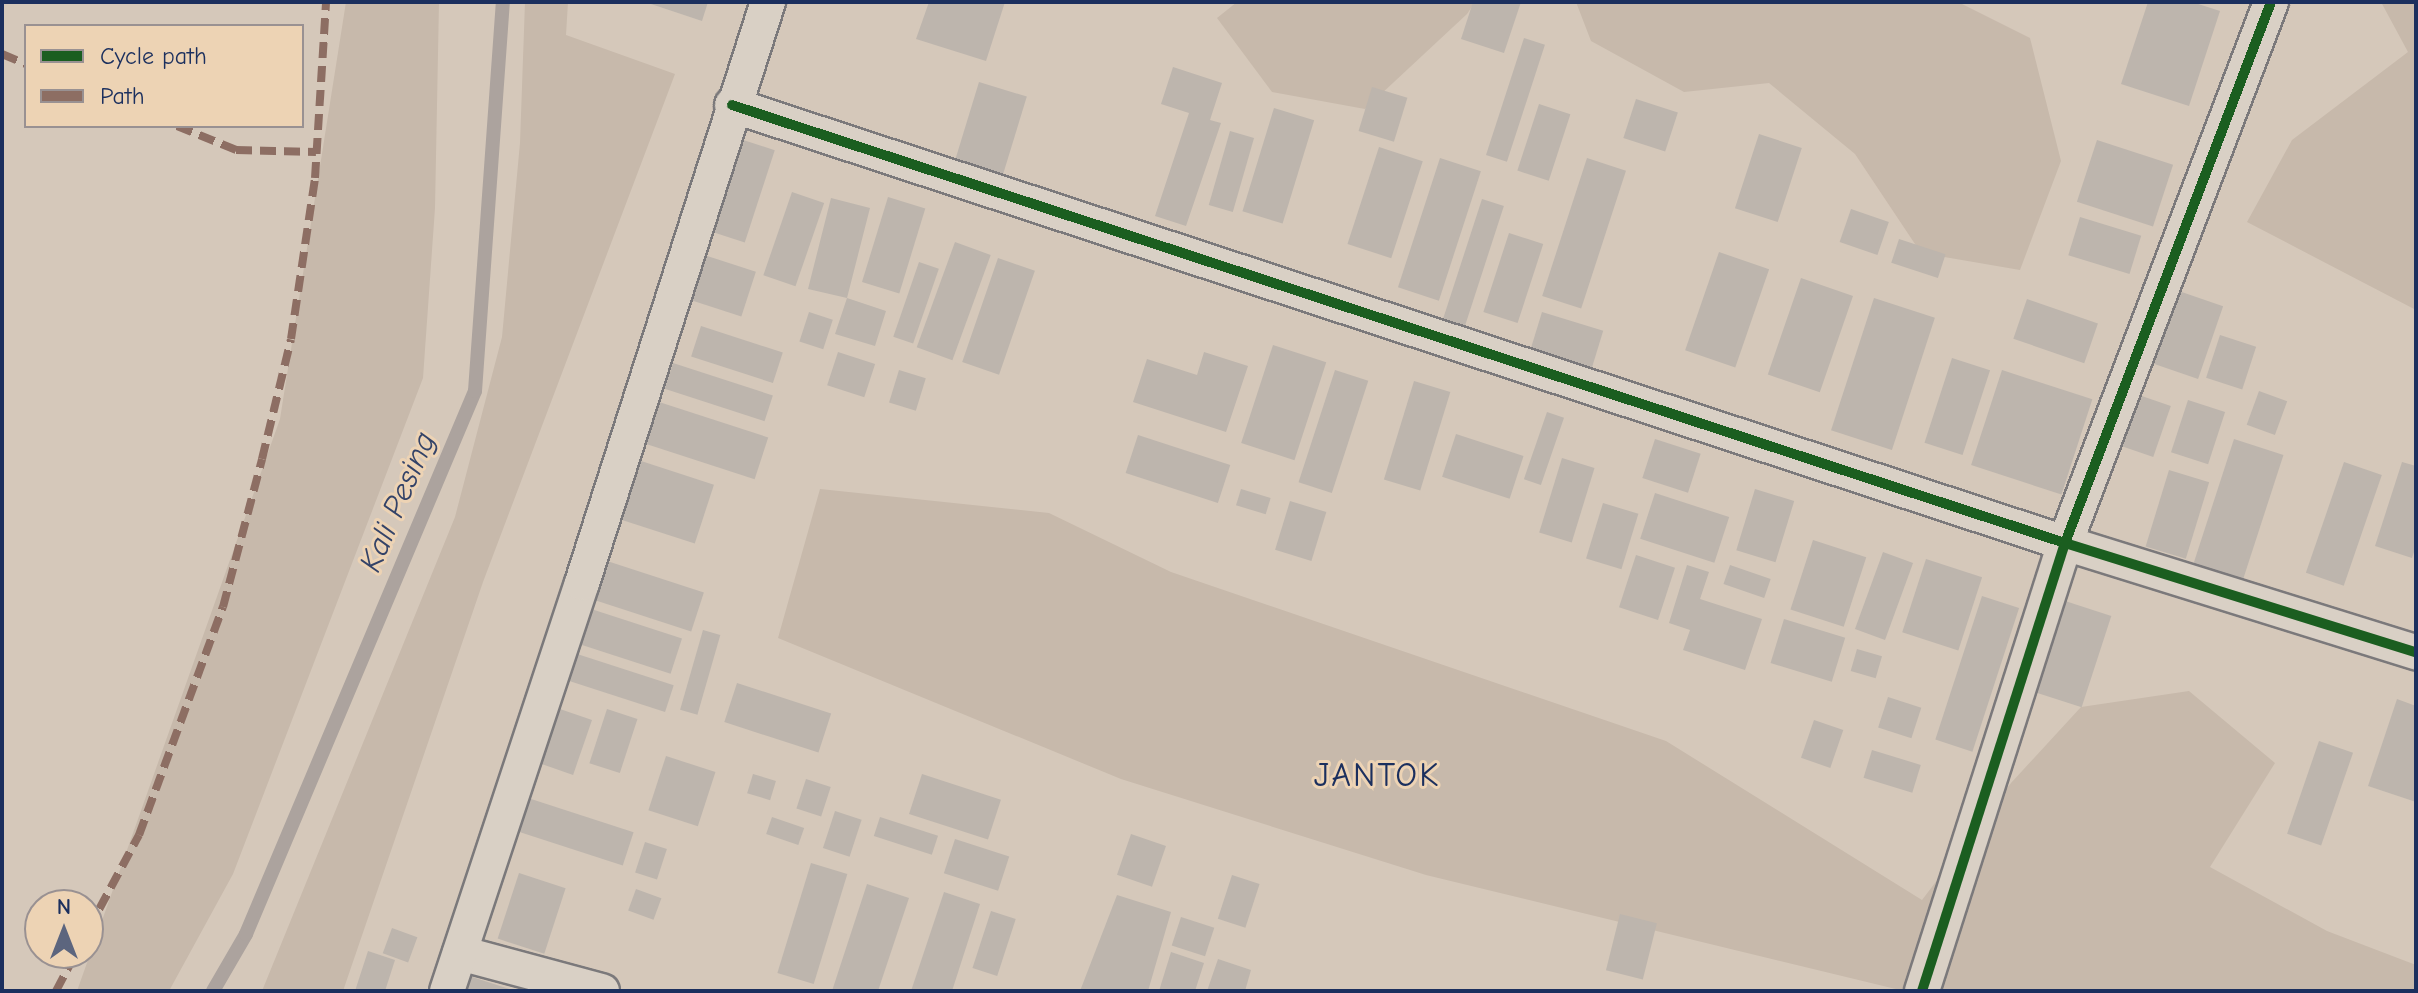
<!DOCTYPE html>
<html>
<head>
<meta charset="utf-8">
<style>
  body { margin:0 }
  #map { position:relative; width:2418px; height:993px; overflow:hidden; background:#d5c8ba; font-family:"Comic Neue",sans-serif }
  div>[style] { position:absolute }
  .green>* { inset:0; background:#c7b9ab }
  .stream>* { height:14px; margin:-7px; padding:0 7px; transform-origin:7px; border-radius:7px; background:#aca39e }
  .building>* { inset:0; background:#bdb5ad; transform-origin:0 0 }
  .roads { filter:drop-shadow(2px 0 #7b797b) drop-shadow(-2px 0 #7b797b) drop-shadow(0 2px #7b797b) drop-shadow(0 -2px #7b797b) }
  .street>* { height:34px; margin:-17px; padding:0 17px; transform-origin:17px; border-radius:17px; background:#d9d0c5 }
  .quiet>* { height:8px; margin-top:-4px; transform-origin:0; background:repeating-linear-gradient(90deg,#8d6e63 0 16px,transparent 0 24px) }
  .cycleway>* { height:10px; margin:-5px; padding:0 5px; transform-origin:5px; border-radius:5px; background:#1b5e20 }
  span { translate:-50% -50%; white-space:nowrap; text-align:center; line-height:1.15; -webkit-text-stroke:6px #edd3b4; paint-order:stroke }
  .water-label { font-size:32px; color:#344368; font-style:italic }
  .quarter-label { font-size:34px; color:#1b2f5e; letter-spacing:2px }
  .frame { position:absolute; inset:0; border:4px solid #1b2f5e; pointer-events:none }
  .legend { position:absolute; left:24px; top:24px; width:280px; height:104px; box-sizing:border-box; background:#edd3b4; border:2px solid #999192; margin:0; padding:10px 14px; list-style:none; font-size:24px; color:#1b2f5e }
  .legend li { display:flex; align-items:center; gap:16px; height:40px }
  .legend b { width:40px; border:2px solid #999192 }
  .north { position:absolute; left:24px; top:889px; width:80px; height:80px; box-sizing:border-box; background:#edd3b4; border:2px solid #999192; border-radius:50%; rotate:0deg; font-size:22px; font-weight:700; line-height:32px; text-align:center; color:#1b2f5e }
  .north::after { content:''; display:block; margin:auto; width:28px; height:36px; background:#5c657e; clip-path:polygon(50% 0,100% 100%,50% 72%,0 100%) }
</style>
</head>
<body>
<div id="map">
  <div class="green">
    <i style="clip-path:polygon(346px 2px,439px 2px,435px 208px,423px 378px,233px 874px,169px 991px,77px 991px,280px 419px)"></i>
    <i style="clip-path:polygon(525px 2px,568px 2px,566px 35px,675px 74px,483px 582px,343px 991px,262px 991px,455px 517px,502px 337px,520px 143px)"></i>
    <i style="clip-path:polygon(1237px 2px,1475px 2px,1467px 14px,1365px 109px,1272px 92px,1217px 18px)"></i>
    <i style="clip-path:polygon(1576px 2px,1958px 2px,2030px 38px,2061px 161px,2020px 270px,1921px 253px,1855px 154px,1769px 83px,1684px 92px,1591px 41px)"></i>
    <i style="clip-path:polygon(2381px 2px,2416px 2px,2416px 310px,2247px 222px,2292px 140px,2408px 52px)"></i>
    <i style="clip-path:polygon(820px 489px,1049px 513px,1171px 572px,1666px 741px,1922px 900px,2011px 783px,2081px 707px,2189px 691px,2275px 763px,2210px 867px,2327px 931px,2416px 965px,2416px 991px,1904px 991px,1426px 875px,1121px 779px,778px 638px)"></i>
  </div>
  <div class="stream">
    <i style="left:213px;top:991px;width:66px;rotate:-59.9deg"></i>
    <i style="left:246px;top:934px;width:589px;rotate:-67.13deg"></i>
    <i style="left:475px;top:391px;width:390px;rotate:-85.9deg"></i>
  </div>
  <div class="building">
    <i style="clip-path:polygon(645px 2px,708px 2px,702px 21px)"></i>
    <i style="clip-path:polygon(929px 2px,1005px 2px,986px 61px,916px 39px)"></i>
    <i style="clip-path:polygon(1473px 2px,1521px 2px,1504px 53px,1461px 39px)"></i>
    <i style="clip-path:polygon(2148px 2px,2192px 2px,2220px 11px,2189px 106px,2121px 84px)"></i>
    <i style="left:1524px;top:38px;width:22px;height:123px;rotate:18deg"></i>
    <i style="clip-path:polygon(1173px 67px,1222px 83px,1210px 120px,1221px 123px,1186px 226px,1155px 216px,1189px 113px,1161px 104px)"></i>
    <i style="left:979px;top:82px;width:50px;height:81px;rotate:17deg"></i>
    <i style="left:1372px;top:87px;width:37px;height:46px;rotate:17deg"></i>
    <i style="left:1636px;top:99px;width:44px;height:41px;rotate:18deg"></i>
    <i style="left:1539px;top:104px;width:33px;height:70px;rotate:18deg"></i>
    <i style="left:1274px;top:108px;width:42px;height:108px;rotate:17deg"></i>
    <i style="left:1230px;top:131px;width:25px;height:77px;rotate:16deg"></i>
    <i style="left:1759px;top:134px;width:45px;height:78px;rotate:18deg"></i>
    <i style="left:731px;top:136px;width:46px;height:97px;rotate:18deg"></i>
    <i style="left:2097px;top:140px;width:80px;height:65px;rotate:18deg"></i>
    <i style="left:1379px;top:147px;width:46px;height:102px;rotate:18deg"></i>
    <i style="left:1440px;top:158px;width:43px;height:136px;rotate:18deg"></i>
    <i style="left:1587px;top:158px;width:41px;height:145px;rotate:18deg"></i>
    <i style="left:792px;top:192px;width:34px;height:88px;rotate:19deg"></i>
    <i style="left:888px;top:197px;width:39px;height:89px;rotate:17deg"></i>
    <i style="clip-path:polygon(831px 198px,870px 208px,847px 298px,886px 311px,875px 346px,835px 334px,847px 298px,808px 289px)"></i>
    <i style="left:1482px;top:199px;width:23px;height:132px;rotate:18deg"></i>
    <i style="left:1851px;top:209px;width:40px;height:35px;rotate:19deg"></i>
    <i style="left:2080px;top:217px;width:64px;height:40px;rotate:17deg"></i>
    <i style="left:1509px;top:233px;width:36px;height:83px;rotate:18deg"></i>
    <i style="left:1899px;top:239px;width:49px;height:25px;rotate:18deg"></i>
    <i style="left:955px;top:242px;width:38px;height:112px;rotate:20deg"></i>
    <i style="left:695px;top:252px;width:64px;height:47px;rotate:18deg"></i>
    <i style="left:1719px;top:252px;width:53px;height:104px;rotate:19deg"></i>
    <i style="left:998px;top:258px;width:39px;height:110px;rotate:19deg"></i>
    <i style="left:919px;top:262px;width:21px;height:79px;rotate:19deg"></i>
    <i style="left:1801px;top:278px;width:55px;height:102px;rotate:19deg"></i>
    <i style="left:2173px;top:289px;width:53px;height:77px;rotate:19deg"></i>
    <i style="left:1874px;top:298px;width:64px;height:139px;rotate:18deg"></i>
    <i style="left:2027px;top:299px;width:75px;height:42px;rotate:19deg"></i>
    <i style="left:809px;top:312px;width:25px;height:31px;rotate:18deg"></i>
    <i style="left:1542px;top:312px;width:64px;height:46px;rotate:17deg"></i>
    <i style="left:701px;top:326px;width:86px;height:32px;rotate:18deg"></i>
    <i style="left:2220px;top:335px;width:38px;height:45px;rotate:18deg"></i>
    <i style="left:1273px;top:345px;width:56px;height:103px;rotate:18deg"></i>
    <i style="left:838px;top:352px;width:39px;height:35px;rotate:18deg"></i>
    <i style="clip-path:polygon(1204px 352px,1248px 366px,1226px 432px,1133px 402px,1147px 359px,1197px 375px)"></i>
    <i style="left:1952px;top:358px;width:40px;height:89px;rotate:18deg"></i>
    <i style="left:673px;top:363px;width:105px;height:27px;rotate:18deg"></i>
    <i style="left:899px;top:370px;width:28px;height:34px;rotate:17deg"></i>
    <i style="left:1335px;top:370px;width:35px;height:118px;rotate:18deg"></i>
    <i style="left:2002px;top:370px;width:95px;height:100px;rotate:18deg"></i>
    <i style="left:1414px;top:381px;width:38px;height:103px;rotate:17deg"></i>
    <i style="left:2259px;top:391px;width:30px;height:36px;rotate:20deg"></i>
    <i style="left:2133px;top:393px;width:40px;height:54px;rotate:19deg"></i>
    <i style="left:2188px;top:400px;width:39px;height:55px;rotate:18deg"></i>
    <i style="left:656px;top:401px;width:118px;height:44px;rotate:18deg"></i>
    <i style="left:1547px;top:412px;width:18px;height:71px;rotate:19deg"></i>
    <i style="left:1456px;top:434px;width:71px;height:45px;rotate:18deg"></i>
    <i style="left:1138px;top:435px;width:97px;height:40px;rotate:18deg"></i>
    <i style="left:1655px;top:439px;width:48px;height:41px;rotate:18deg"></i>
    <i style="left:2234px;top:439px;width:52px;height:133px;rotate:18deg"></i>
    <i style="left:1562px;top:458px;width:34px;height:78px;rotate:17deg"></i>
    <i style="left:635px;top:459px;width:83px;height:62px;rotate:18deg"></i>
    <i style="left:2344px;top:462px;width:40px;height:117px;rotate:19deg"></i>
    <i style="clip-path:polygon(2402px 462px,2416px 466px,2416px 546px,2412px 558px,2375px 546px)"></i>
    <i style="left:2169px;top:470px;width:42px;height:80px;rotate:17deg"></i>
    <i style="left:1241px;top:489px;width:31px;height:17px;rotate:17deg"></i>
    <i style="left:1755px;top:489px;width:41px;height:64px;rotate:17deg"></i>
    <i style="left:1655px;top:493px;width:78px;height:48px;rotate:18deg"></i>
    <i style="left:1290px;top:501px;width:38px;height:51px;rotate:17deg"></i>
    <i style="left:1603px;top:503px;width:37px;height:58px;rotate:17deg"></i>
    <i style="left:1813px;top:540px;width:56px;height:73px;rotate:18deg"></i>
    <i style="left:1883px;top:552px;width:32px;height:82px;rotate:20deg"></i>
    <i style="left:1636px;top:555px;width:41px;height:55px;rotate:18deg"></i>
    <i style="left:1926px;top:559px;width:59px;height:77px;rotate:18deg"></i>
    <i style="left:604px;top:560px;width:105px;height:41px;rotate:18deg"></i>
    <i style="clip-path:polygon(1687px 565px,1709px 572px,1700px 599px,1762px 619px,1745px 670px,1683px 650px,1690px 630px,1669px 623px)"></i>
    <i style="left:1730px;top:565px;width:43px;height:20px;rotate:19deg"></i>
    <i style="left:1982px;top:596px;width:39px;height:151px;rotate:18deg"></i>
    <i style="left:2059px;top:599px;width:55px;height:96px;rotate:18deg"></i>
    <i style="left:585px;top:607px;width:102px;height:37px;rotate:18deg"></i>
    <i style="left:1784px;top:619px;width:64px;height:46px;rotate:17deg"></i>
    <i style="left:703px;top:630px;width:18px;height:83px;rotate:16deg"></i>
    <i style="left:1857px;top:649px;width:26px;height:23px;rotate:16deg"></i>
    <i style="left:571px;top:652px;width:108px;height:28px;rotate:18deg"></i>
    <i style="left:737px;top:683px;width:99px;height:41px;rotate:18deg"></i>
    <i style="left:1888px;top:697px;width:35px;height:32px;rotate:18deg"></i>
    <i style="clip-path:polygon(2397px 699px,2416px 706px,2416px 802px,2368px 786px)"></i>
    <i style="left:557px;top:708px;width:37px;height:58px;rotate:19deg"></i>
    <i style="left:607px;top:709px;width:32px;height:57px;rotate:18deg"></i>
    <i style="left:1814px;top:720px;width:31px;height:40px;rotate:19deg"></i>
    <i style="left:2319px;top:741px;width:36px;height:98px;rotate:19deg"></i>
    <i style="left:1872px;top:750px;width:51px;height:29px;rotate:17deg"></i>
    <i style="left:666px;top:756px;width:52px;height:57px;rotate:18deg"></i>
    <i style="left:753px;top:774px;width:24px;height:20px;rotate:17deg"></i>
    <i style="left:922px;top:774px;width:83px;height:42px;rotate:18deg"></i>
    <i style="left:806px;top:779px;width:26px;height:31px;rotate:18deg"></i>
    <i style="left:528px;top:798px;width:111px;height:35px;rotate:18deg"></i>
    <i style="left:835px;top:811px;width:28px;height:39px;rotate:18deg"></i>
    <i style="left:772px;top:817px;width:34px;height:18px;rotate:19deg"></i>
    <i style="left:880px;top:817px;width:61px;height:20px;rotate:18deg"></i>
    <i style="left:1131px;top:834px;width:37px;height:43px;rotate:19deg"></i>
    <i style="left:955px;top:839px;width:57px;height:36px;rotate:18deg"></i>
    <i style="left:645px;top:842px;width:23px;height:32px;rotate:18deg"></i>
    <i style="left:811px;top:863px;width:38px;height:115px;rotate:17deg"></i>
    <i style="left:519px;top:873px;width:49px;height:69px;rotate:18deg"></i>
    <i style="left:1232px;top:875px;width:29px;height:46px;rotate:18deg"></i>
    <i style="clip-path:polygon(867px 884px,909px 898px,878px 991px,832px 991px)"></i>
    <i style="left:636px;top:889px;width:27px;height:23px;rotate:20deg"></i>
    <i style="clip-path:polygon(944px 892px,980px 904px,952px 991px,911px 991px)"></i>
    <i style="clip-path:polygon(1117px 895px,1171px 912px,1148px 991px,1080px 991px)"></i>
    <i style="left:991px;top:911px;width:26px;height:60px;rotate:18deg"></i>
    <i style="left:1620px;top:914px;width:38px;height:58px;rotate:14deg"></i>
    <i style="left:1181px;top:917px;width:35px;height:30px;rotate:18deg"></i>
    <i style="left:392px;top:928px;width:27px;height:27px;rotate:20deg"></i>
    <i style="clip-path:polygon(368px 951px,395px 960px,385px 991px,355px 991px)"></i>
    <i style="clip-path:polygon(1171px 952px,1204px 963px,1195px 991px,1159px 991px)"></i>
    <i style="clip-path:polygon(1218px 959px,1251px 970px,1245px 991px,1207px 991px)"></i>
    <i style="clip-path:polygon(460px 973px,512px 990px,512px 991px,454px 991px)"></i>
  </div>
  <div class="roads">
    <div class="street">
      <i style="left:732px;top:105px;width:1403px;rotate:18.19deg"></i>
      <i style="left:2065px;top:543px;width:368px;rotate:17.3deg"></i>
      <i style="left:460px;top:953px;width:147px;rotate:15deg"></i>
      <i style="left:447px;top:991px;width:430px;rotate:-71.7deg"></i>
      <i style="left:582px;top:583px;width:610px;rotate:-72.25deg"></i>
      <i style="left:1922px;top:991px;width:470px;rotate:-72.3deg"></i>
      <i style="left:2065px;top:543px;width:579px;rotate:-69.15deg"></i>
    </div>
  </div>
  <div class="quiet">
    <i style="left:2px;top:54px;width:26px;rotate:23deg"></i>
    <i style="left:177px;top:126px;width:64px;rotate:22.1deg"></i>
    <i style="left:236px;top:150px;width:80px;rotate:1.4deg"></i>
    <i style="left:88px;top:930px;width:108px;rotate:-61.8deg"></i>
    <i style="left:139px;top:835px;width:243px;rotate:-69.8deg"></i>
    <i style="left:223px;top:607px;width:153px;rotate:-75.2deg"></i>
    <i style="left:262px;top:459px;width:123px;rotate:-76.4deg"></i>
    <i style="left:291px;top:339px;width:163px;rotate:-81.5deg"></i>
    <i style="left:315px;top:178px;width:176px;rotate:-86.4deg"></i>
    <i style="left:56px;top:991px;width:43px;rotate:-62.2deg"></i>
  </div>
  <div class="cycleway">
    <i style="left:732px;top:105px;width:1403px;rotate:18.19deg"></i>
    <i style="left:2065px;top:543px;width:368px;rotate:17.3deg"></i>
    <i style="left:1922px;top:991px;width:470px;rotate:-72.3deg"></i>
    <i style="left:2065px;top:543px;width:579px;rotate:-69.15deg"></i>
  </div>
  <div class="water-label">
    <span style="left:398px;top:502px;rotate:-67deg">Kali Pesing</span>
  </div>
  <div class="quarter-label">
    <span style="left:1377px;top:776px">JANTOK</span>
  </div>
  <div class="frame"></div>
  <ul class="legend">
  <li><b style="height:10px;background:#1b5e20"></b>Cycle path</li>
  <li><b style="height:10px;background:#8d6e63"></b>Path</li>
  </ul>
  <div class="north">N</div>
</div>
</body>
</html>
